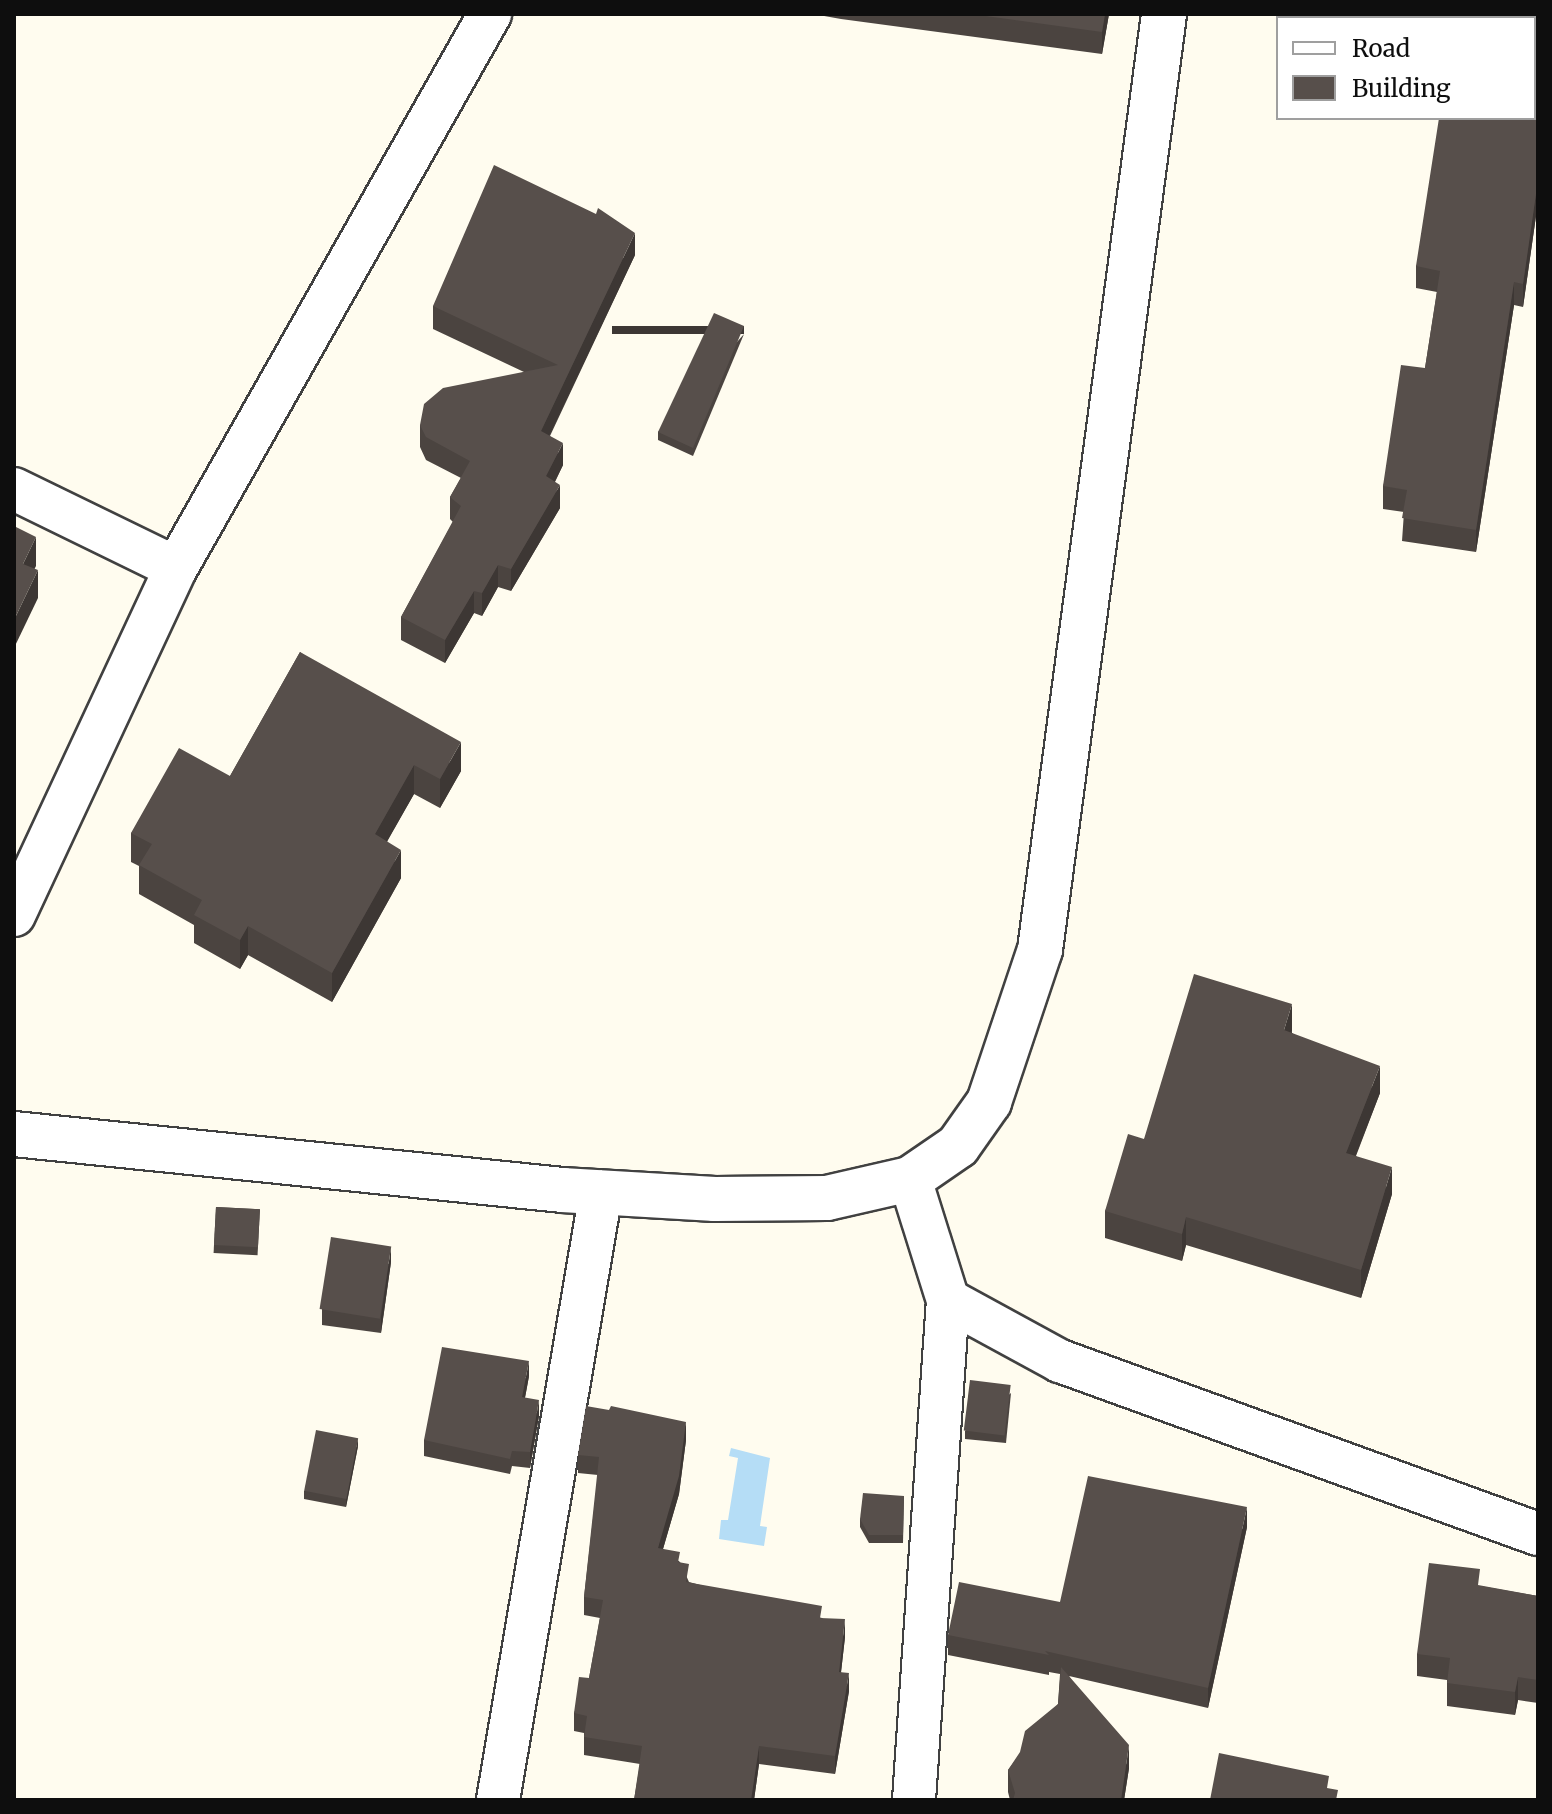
<!DOCTYPE html>
<html>
<head>
<meta charset="utf-8">
<style>
  body { margin:0 }
  #map { position:relative; width:1552px; height:1814px; overflow:hidden; background:#fffcef; font-family:Merriweather,serif }
  div>[style] { position:absolute }
  .water>* { inset:0; background:#b5ddf6 }
  .roads { filter:drop-shadow(2px 0 #414141) drop-shadow(-2px 0 #414141) drop-shadow(0 2px #414141) drop-shadow(0 -2px #414141) }
  .minor>* { height:42px; margin:-21px; padding:0 21px; transform-origin:21px; border-radius:21px; background:#fff }
  .tertiary>* { height:44px; margin:-22px; padding:0 22px; transform-origin:22px; border-radius:22px; background:#fff }
  .wall>* { inset:0; background:#4b4440; transform-origin:0 0 }
  .shaded-wall>* { inset:0; background:#3d3734; transform-origin:0 0 }
  .building>* { inset:0; background:#574f4b; transform-origin:0 0 }
  span { translate:-50% -50%; white-space:nowrap; text-align:center; line-height:1.15; -webkit-text-stroke:8px #fff; paint-order:stroke }
  .frame { position:absolute; inset:0; border:16px solid #0e0e0e; pointer-events:none }
  .legend { position:absolute; left:1276px; top:16px; width:260px; height:104px; box-sizing:border-box; background:#fff; border:2px solid #9f9f9f; margin:0; padding:10px 14px; list-style:none; font-size:24px; color:#0e0e0e }
  .legend li { display:flex; align-items:center; gap:16px; height:40px }
  .legend b { width:40px; border:2px solid #9f9f9f }
</style>
</head>
<body>
<div id="map">
  <div class="water">
    <i style="clip-path:polygon(731px 1448px,770px 1458px,760px 1526px,767px 1527px,764px 1546px,719px 1539px,721px 1520px,728px 1520px,738px 1458px,729px 1456px)"></i>
  </div>
  <div class="roads">
    <div class="minor">
      <i style="left:14px;top:489px;width:180px;rotate:26deg"></i>
      <i style="left:14px;top:915px;width:383px;rotate:-65deg"></i>
      <i style="left:176px;top:568px;width:637px;rotate:-60.46deg"></i>
      <i style="left:910px;top:1179px;width:127px;rotate:72.6deg"></i>
      <i style="left:948px;top:1300px;width:128px;rotate:28.6deg"></i>
      <i style="left:1060px;top:1361px;width:508px;rotate:19.9deg"></i>
      <i style="left:498px;top:1800px;width:617px;rotate:-80.38deg"></i>
      <i style="left:914px;top:1800px;width:501px;rotate:-86.11deg"></i>
    </div>
    <div class="tertiary">
      <i style="left:14px;top:1134px;width:551px;rotate:5.83deg"></i>
      <i style="left:562px;top:1190px;width:153px;rotate:3.4deg"></i>
      <i style="left:715px;top:1199px;width:112px;rotate:-0.5deg"></i>
      <i style="left:827px;top:1198px;width:85px;rotate:-12.9deg"></i>
      <i style="left:910px;top:1179px;width:58px;rotate:-34.5deg"></i>
      <i style="left:958px;top:1146px;width:54px;rotate:-54.8deg"></i>
      <i style="left:989px;top:1102px;width:160px;rotate:-71.5deg"></i>
      <i style="left:1040px;top:950px;width:944px;rotate:-82.45deg"></i>
    </div>
  </div>
  <div class="wall">
    <i style="clip-path:polygon(813px 14px,1109px 14px,1102px 54px,841px 19px)"></i>
    <i style="left:1358px;top:14px;width:143px;height:20px"></i>
    <i style="clip-path:polygon(1538px 96px,1538px 202px,1523px 307px,1514px 305px,1476px 552px,1402px 541px,1404px 512px,1383px 509px,1383px 486px,1425px 368px,1437px 292px,1416px 288px,1416px 266px)"></i>
    <i style="clip-path:polygon(635px 255px,550px 436px,563px 465px,555px 482px,560px 508px,511px 591px,498px 587px,482px 616px,474px 613px,445px 663px,401px 640px,401px 617px,453px 522px,450px 519px,450px 497px,461px 478px,426px 460px,420px 447px,420px 425px,524px 372px,433px 329px,433px 306px)"></i>
    <i style="clip-path:polygon(744px 334px,693px 456px,658px 440px,658px 432px)"></i>
    <i style="clip-path:polygon(300px 652px,461px 771px,440px 808px,414px 794px,387px 841px,401px 878px,332px 1002px,248px 955px,240px 969px,194px 943px,194px 925px,139px 894px,139px 866px,131px 862px,131px 833px,230px 776px)"></i>
    <i style="clip-path:polygon(1292px 1031px,1292px 1033px,1380px 1093px,1356px 1156px,1392px 1194px,1361px 1298px,1186px 1245px,1182px 1261px,1105px 1238px,1105px 1211px,1144px 1139px)"></i>
    <i style="left:216px;top:1207px;width:44px;height:46px;rotate:3deg"></i>
    <i style="clip-path:polygon(391px 1262px,381px 1333px,322px 1325px,322px 1309px)"></i>
    <i style="clip-path:polygon(529px 1376px,525px 1398px,539px 1416px,530px 1468px,512px 1466px,510px 1474px,424px 1456px,424px 1440px)"></i>
    <i style="clip-path:polygon(1011px 1393px,1006px 1443px,965px 1439px,965px 1431px)"></i>
    <i style="clip-path:polygon(686px 1440px,679px 1494px,663px 1549px,680px 1562px,689px 1582px,822px 1618px,845px 1637px,841px 1672px,849px 1691px,835px 1774px,759px 1764px,754px 1800px,634px 1800px,640px 1764px,584px 1755px,584px 1733px,574px 1731px,574px 1713px,589px 1678px,600px 1618px,584px 1615px,584px 1597px,598px 1475px,578px 1473px,578px 1455px)"></i>
    <i style="clip-path:polygon(358px 1446px,346px 1507px,304px 1499px,304px 1491px)"></i>
    <i style="clip-path:polygon(904px 1496px,903px 1543px,869px 1543px,860px 1527px,860px 1519px)"></i>
    <i style="clip-path:polygon(1247px 1527px,1208px 1708px,1069px 1676px,1129px 1768px,1124px 1800px,1010px 1800px,1008px 1792px,1008px 1770px,1058px 1704px,1060px 1674px,1049px 1672px,1049px 1675px,948px 1655px,948px 1635px,1060px 1602px)"></i>
    <i style="clip-path:polygon(1480px 1586px,1538px 1596px,1538px 1703px,1518px 1700px,1515px 1715px,1447px 1706px,1447px 1680px,1417px 1676px,1417px 1654px)"></i>
  </div>
  <div class="shaded-wall">
    <i style="clip-path:polygon(1105px 14px,1109px 14px,1102px 54px,1102px 32px)"></i>
    <i style="left:1496px;top:14px;width:5px;height:4px"></i>
    <i style="clip-path:polygon(1538px 180px,1538px 202px,1523px 307px,1523px 284px)"></i>
    <i style="clip-path:polygon(635px 233px,635px 255px,541px 453px,541px 431px)"></i>
    <i style="clip-path:polygon(1514px 282px,1514px 305px,1476px 552px,1476px 530px)"></i>
    <i style="left:744px;top:326px;width:8px;height:132px;rotate:90deg"></i>
    <i style="clip-path:polygon(563px 443px,563px 465px,546px 499px,546px 476px)"></i>
    <i style="clip-path:polygon(560px 485px,560px 508px,511px 591px,511px 569px)"></i>
    <i style="clip-path:polygon(36px 537px,36px 566px,23px 592px,23px 564px)"></i>
    <i style="clip-path:polygon(498px 565px,498px 587px,482px 616px,482px 593px)"></i>
    <i style="clip-path:polygon(38px 570px,38px 598px,14px 648px,14px 620px)"></i>
    <i style="clip-path:polygon(474px 591px,474px 613px,445px 663px,445px 640px)"></i>
    <i style="clip-path:polygon(461px 742px,461px 771px,440px 808px,440px 779px)"></i>
    <i style="clip-path:polygon(414px 765px,414px 794px,375px 863px,375px 834px)"></i>
    <i style="clip-path:polygon(401px 850px,401px 878px,332px 1002px,332px 973px)"></i>
    <i style="clip-path:polygon(248px 926px,248px 955px,240px 969px,240px 940px)"></i>
    <i style="clip-path:polygon(1292px 1004px,1292px 1031px,1284px 1057px,1284px 1030px)"></i>
    <i style="clip-path:polygon(1380px 1066px,1380px 1093px,1346px 1180px,1346px 1153px)"></i>
    <i style="clip-path:polygon(1392px 1167px,1392px 1194px,1361px 1298px,1361px 1270px)"></i>
    <i style="clip-path:polygon(1186px 1217px,1186px 1245px,1182px 1261px,1182px 1234px)"></i>
    <i style="clip-path:polygon(391px 1247px,391px 1262px,381px 1333px,381px 1317px)"></i>
    <i style="clip-path:polygon(529px 1361px,529px 1376px,522px 1413px,522px 1397px)"></i>
    <i style="clip-path:polygon(539px 1400px,539px 1416px,530px 1468px,530px 1452px)"></i>
    <i style="clip-path:polygon(686px 1422px,686px 1440px,679px 1494px,658px 1566px,658px 1548px)"></i>
    <i style="clip-path:polygon(358px 1438px,358px 1446px,346px 1507px,346px 1499px)"></i>
    <i style="clip-path:polygon(1247px 1507px,1247px 1527px,1208px 1708px,1208px 1688px)"></i>
    <i style="clip-path:polygon(845px 1619px,845px 1637px,839px 1690px,839px 1672px)"></i>
    <i style="clip-path:polygon(849px 1673px,849px 1691px,835px 1774px,835px 1756px)"></i>
    <i style="clip-path:polygon(1518px 1677px,1518px 1700px,1515px 1715px,1515px 1692px)"></i>
    <i style="clip-path:polygon(1129px 1745px,1129px 1768px,1124px 1800px,1121px 1800px)"></i>
    <i style="clip-path:polygon(759px 1746px,759px 1764px,754px 1800px,751px 1800px)"></i>
  </div>
  <div class="building">
    <i style="clip-path:polygon(971px 14px,1105px 14px,1102px 32px)"></i>
    <i style="clip-path:polygon(1534px 96px,1538px 96px,1538px 180px,1523px 284px,1514px 282px,1476px 530px,1402px 518px,1407px 490px,1383px 486px,1401px 365px,1425px 368px,1440px 271px,1416px 266px,1439px 118px,1534px 118px)"></i>
    <i style="clip-path:polygon(494px 165px,596px 214px,598px 208px,635px 233px,541px 431px,563px 443px,546px 476px,560px 485px,511px 569px,498px 565px,482px 593px,474px 591px,445px 640px,401px 617px,461px 506px,450px 497px,470px 461px,426px 437px,420px 425px,424px 404px,443px 388px,558px 365px,433px 306px)"></i>
    <i style="clip-path:polygon(714px 313px,744px 326px,693px 448px,658px 432px)"></i>
    <i style="clip-path:polygon(14px 526px,36px 537px,23px 564px,38px 570px,14px 620px)"></i>
    <i style="clip-path:polygon(300px 652px,461px 742px,440px 779px,414px 765px,375px 834px,401px 850px,332px 973px,248px 926px,240px 940px,194px 915px,202px 900px,139px 865px,152px 844px,131px 833px,179px 748px,230px 776px)"></i>
    <i style="clip-path:polygon(1194px 974px,1292px 1004px,1284px 1030px,1380px 1066px,1346px 1153px,1392px 1167px,1361px 1270px,1186px 1217px,1182px 1234px,1105px 1211px,1128px 1134px,1144px 1139px)"></i>
    <i style="left:216px;top:1207px;width:44px;height:38px;rotate:3deg"></i>
    <i style="left:331px;top:1237px;width:61px;height:73px;rotate:9deg"></i>
    <i style="clip-path:polygon(442px 1347px,529px 1361px,522px 1397px,539px 1400px,530px 1452px,512px 1451px,510px 1459px,424px 1440px)"></i>
    <i style="left:970px;top:1380px;width:41px;height:51px;rotate:7deg"></i>
    <i style="clip-path:polygon(586px 1406px,609px 1410px,611px 1406px,686px 1422px,679px 1476px,658px 1548px,680px 1552px,678px 1562px,689px 1564px,686px 1582px,822px 1606px,820px 1618px,845px 1619px,839px 1672px,849px 1673px,835px 1756px,759px 1746px,751px 1800px,634px 1800px,642px 1746px,584px 1737px,587px 1716px,574px 1713px,579px 1677px,589px 1678px,603px 1600px,584px 1597px,599px 1457px,578px 1455px)"></i>
    <i style="left:316px;top:1430px;width:43px;height:62px;rotate:11deg"></i>
    <i style="clip-path:polygon(1088px 1476px,1247px 1507px,1208px 1688px,1045px 1651px,1049px 1655px,948px 1635px,959px 1582px,1060px 1602px)"></i>
    <i style="clip-path:polygon(863px 1493px,904px 1496px,903px 1535px,869px 1535px,860px 1519px)"></i>
    <i style="clip-path:polygon(1429px 1563px,1480px 1569px,1478px 1585px,1538px 1596px,1538px 1680px,1518px 1677px,1515px 1692px,1447px 1683px,1450px 1658px,1417px 1654px)"></i>
    <i style="clip-path:polygon(1061px 1667px,1129px 1745px,1121px 1800px,1013px 1800px,1015px 1793px,1008px 1770px,1020px 1752px,1025px 1731px,1058px 1704px)"></i>
    <i style="clip-path:polygon(1219px 1753px,1329px 1776px,1327px 1788px,1338px 1790px,1336px 1800px,1210px 1800px)"></i>
  </div>
  <div class="frame"></div>
  <ul class="legend">
  <li><b style="height:10px;background:#fff"></b>Road</li>
  <li><b style="height:22px;background:#574f4b"></b>Building</li>
  </ul>
</div>
</body>
</html>
